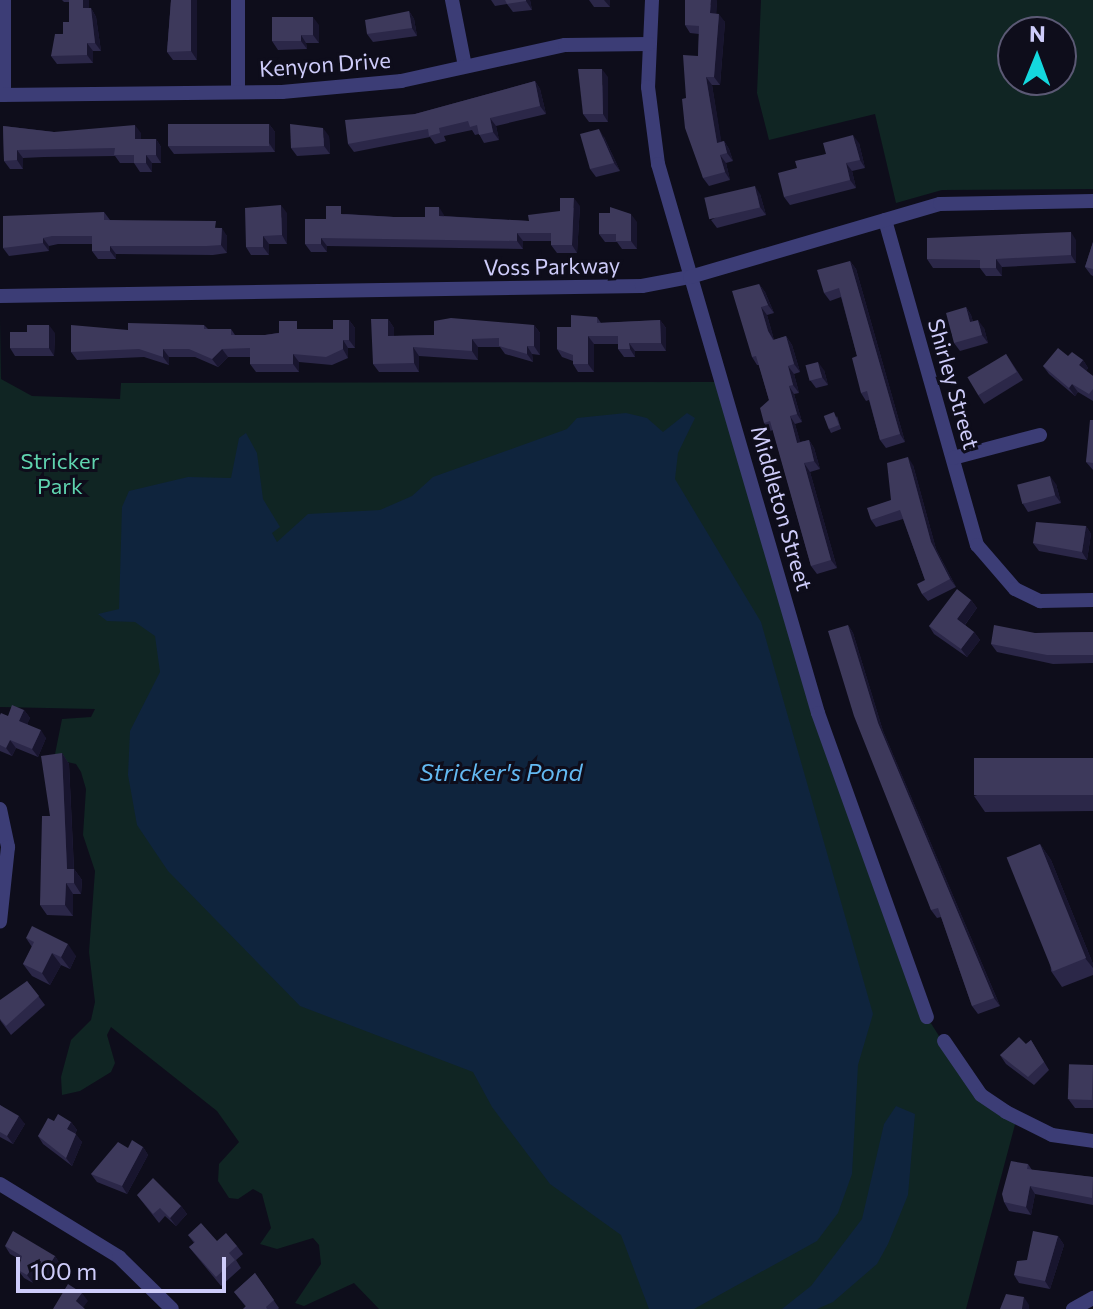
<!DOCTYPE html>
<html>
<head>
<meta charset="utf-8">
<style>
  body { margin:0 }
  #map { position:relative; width:1093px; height:1309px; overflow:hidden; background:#0e0d1b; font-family:Commissioner,sans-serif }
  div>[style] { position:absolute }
  .green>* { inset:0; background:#102523 }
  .water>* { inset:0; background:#0f243d }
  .minor>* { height:14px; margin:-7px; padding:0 7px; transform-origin:7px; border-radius:7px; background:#3c3d76 }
  .wall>* { inset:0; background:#2b2748 }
  .shaded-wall>* { inset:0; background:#18152e }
  .building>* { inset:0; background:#3d395b; transform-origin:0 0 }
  span { translate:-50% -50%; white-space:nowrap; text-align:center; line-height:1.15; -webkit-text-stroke:6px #0e0d1b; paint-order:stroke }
  .street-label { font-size:22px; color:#ceccfa }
  .park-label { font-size:22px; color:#5fd3ae }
  .water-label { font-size:24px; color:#63b9f1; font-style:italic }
  .north { position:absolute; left:997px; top:16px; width:80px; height:80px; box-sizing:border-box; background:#0e0d1b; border:2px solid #5b5974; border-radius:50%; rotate:1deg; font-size:22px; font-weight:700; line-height:32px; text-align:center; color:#ceccfa }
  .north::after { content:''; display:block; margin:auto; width:28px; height:36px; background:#14d8de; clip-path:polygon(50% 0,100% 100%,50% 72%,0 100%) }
  .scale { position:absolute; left:16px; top:1257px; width:210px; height:36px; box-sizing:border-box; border:4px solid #ceccfa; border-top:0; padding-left:10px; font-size:24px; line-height:28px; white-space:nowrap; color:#ceccfa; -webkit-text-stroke:6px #0e0d1b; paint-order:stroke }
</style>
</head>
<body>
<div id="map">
  <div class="green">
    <i style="clip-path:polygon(evenodd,761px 0,1093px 0,1093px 189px,942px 190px,896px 203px,875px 114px,769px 140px,757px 93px,761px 0,1013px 32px,1061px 32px,1061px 80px,1013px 80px,1013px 32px)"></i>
    <i style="clip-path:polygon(0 318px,1px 379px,32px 396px,120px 399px,121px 383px,721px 382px,818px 713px,927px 1017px,965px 1077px,1017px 1117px,966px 1309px,379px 1309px,354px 1283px,304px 1306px,295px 1303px,321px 1264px,319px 1245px,313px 1238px,277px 1249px,260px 1244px,271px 1228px,262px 1194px,253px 1189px,238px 1199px,229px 1198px,218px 1181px,219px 1164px,239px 1142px,217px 1111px,111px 1027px,107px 1035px,115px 1063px,111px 1072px,80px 1091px,62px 1095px,61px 1077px,71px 1040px,91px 1020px,95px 1002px,89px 952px,95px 871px,83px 835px,86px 789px,81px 772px,76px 764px,54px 759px,62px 719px,91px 717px,95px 709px,0 707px)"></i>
  </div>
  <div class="water">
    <i style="clip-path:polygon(626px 413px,647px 418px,663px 432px,687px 413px,695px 418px,678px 453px,675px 479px,761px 622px,873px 1014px,858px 1065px,852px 1174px,838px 1213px,817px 1241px,694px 1309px,649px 1309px,621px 1235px,550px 1184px,492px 1107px,473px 1072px,300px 1006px,168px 871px,137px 825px,128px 775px,130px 731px,160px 672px,155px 636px,135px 622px,107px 621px,98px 614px,119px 609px,122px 507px,129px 491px,188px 477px,231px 478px,239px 438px,246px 433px,257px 453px,263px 499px,280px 527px,272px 533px,277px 542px,308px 514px,380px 510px,412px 496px,433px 477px,567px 429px,577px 418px)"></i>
    <i style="clip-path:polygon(896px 1106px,915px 1114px,908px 1195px,888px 1244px,877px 1264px,833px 1302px,817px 1309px,782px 1309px,811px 1286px,862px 1219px,884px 1124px)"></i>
  </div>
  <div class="minor">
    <i style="left:4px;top:0;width:95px;rotate:90deg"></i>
    <i style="left:238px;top:0;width:92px;rotate:90deg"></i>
    <i style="left:452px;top:0;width:67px;rotate:78.9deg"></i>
    <i style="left:652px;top:0;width:87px;rotate:92.6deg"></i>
    <i style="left:648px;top:87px;width:78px;rotate:82.6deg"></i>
    <i style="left:658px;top:164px;width:572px;rotate:73.75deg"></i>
    <i style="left:818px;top:713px;width:323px;rotate:70.3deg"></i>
    <i style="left:0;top:95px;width:282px;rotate:-0.6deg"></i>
    <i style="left:282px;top:92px;width:120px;rotate:-5.3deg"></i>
    <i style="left:401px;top:81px;width:168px;rotate:-12.4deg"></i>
    <i style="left:565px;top:45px;width:84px;rotate:-0.7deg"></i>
    <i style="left:885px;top:220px;width:338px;rotate:74.2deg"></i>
    <i style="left:977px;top:545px;width:58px;rotate:49.2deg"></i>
    <i style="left:1015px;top:589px;width:28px;rotate:26deg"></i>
    <i style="left:1040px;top:601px;width:53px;rotate:-1.1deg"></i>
    <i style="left:0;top:296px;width:642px;rotate:-0.89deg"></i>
    <i style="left:642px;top:286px;width:49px;rotate:-10.6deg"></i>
    <i style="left:690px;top:277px;width:260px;rotate:-16.3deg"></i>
    <i style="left:940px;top:204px;width:153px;rotate:-1.1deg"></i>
    <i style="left:953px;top:458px;width:90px;rotate:-14.8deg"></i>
    <i style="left:0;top:809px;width:39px;rotate:78deg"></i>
    <i style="left:8px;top:847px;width:75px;rotate:96.1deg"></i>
    <i style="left:944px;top:1041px;width:65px;rotate:55.6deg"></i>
    <i style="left:981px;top:1095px;width:30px;rotate:34deg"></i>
    <i style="left:1006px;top:1112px;width:51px;rotate:26.6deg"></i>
    <i style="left:1052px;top:1135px;width:41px;rotate:8.3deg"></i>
    <i style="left:0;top:1184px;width:140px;rotate:31.5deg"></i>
    <i style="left:119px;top:1257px;width:74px;rotate:44.5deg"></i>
    <i style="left:1073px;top:1309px;width:23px;rotate:-29deg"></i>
  </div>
  <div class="wall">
    <i style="clip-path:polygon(62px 0,89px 0,89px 8px,91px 8px,96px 17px,101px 51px,93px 51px,93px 63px,57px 64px,51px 56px,69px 22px,69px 2px,64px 2px)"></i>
    <i style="clip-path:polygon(171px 0,197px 60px,173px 60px,167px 52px)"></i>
    <i style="clip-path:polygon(491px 0,530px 0,532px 10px,513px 12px,507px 4px,495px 6px)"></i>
    <i style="clip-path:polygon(589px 0,610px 0,610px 7px,594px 7px)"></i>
    <i style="clip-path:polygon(717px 0,716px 14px,725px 22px,720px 85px,712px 85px,721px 142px,724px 141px,729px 149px,733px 161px,726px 163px,730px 180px,709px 186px,703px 178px,686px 98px,698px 56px,699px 34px,690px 33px,685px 25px)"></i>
    <i style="clip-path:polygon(409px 11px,414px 19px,417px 36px,373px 42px,367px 34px)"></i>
    <i style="clip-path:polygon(319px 25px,319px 43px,306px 43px,307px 49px,278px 50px,272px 41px)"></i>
    <i style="clip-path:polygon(608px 77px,608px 122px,589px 122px,583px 114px)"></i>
    <i style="clip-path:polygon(535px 81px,540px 89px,546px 114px,496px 126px,499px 140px,484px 143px,479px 134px,475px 135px,472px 130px,444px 136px,446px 141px,435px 144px,430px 137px,354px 152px,348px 144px,415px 114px)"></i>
    <i style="clip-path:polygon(269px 124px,275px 132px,275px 152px,174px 154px,168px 146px)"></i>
    <i style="clip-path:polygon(3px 126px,54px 132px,141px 133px,141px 139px,156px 139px,161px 147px,161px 163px,152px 163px,152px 172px,140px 172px,134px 163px,120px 163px,115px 156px,44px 157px,23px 158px,23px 169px,10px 169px,4px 161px)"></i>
    <i style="clip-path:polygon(329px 136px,330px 154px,297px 156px,291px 148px)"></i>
    <i style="clip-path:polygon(604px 137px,620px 171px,596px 177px,590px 169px)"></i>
    <i style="clip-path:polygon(859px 143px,865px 168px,852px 171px,856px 188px,790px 205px,784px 197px,797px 168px,826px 154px)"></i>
    <i style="clip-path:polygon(760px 194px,766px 215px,717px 228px,711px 220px)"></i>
    <i style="clip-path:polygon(580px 206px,577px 253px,557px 253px,551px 245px,551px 241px,523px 241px,523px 249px,327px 246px,327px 252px,311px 252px,305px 244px,326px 219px,346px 214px,394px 217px,425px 217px,444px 215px,444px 216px,529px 221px)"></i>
    <i style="clip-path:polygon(104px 212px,110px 220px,220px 228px,227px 236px,227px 253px,213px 255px,116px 254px,116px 259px,98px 259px,92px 251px,92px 244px,58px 244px,49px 246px,49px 251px,9px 256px,3px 248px)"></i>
    <i style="clip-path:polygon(287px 213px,287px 244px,269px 244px,269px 255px,251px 255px,246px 247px)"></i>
    <i style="clip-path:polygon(637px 222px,637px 249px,622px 249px,617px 242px,605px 242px,599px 234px)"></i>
    <i style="clip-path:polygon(1076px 240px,1076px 263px,1002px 267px,1002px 276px,986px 276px,980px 268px,933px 268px,927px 259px)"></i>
    <i style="clip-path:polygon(1093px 242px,1093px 276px,1091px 275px,1085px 267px)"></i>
    <i style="clip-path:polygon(850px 261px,856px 269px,905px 442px,886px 448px,880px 440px,869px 400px,866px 401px,861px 393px,857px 356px,841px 297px,830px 301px,824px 293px)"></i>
    <i style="clip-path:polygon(759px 284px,765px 292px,774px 313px,767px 315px,774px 340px,786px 336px,792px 345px,800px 372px,794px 374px,799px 393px,794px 394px,802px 422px,795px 424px,800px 442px,809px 440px,814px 448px,820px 469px,810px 472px,837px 568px,817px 574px,811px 566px,773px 430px,770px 431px,764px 423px,769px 400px,759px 365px,757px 365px,752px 357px)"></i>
    <i style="clip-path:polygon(966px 307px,971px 315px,973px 322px,984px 328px,988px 343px,960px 351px,954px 343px)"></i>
    <i style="clip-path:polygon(597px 317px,601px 323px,660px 320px,666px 328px,666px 351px,635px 351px,635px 357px,624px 357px,618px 349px,618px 344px,594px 344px,594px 372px,578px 372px,573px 364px,573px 361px,562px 357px,557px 349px,571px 327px)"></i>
    <i style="clip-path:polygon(388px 319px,394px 328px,394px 336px,434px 335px,534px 325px,540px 333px,540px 355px,532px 354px,533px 362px,505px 354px,500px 347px,478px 347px,478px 360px,419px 356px,419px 372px,379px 372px,373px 364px)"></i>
    <i style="clip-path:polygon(349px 320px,355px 328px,355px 348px,348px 348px,348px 358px,332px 365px,299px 362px,299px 372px,256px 372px,250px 364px,250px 357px,228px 357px,218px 367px,195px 357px,169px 357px,169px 365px,144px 357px,77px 360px,71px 352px,128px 330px,204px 325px,208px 329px,231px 329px,235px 335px,265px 335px,303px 329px,333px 329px)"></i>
    <i style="clip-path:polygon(55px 333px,54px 356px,15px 356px,10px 348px)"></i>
    <i style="clip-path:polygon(1006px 354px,1023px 380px,984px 404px,978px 395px)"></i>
    <i style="clip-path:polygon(1068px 356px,1083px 360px,1088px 368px,1086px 371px,1093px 376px,1093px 401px,1078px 392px,1075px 396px,1049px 374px,1043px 366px)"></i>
    <i style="clip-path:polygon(824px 370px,828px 385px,816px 388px,810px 380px)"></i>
    <i style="clip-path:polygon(837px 416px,841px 429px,831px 433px,829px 429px)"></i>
    <i style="clip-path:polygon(1093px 420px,1093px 470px,1086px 462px)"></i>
    <i style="clip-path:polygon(913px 465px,936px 549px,956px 587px,928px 601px,922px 594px,925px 580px,903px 519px,876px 527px,871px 520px,891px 500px)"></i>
    <i style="clip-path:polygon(1056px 484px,1061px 503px,1028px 512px,1023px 504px)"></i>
    <i style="clip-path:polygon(1086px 526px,1091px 534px,1087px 560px,1039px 551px,1033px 543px)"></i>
    <i style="clip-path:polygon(971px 600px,977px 608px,965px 625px,974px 632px,980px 640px,967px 657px,934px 634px,929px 626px)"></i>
    <i style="clip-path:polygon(848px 625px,853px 633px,883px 731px,1000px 1006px,978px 1014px,972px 1006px,941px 917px,937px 918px,931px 910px)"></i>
    <i style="clip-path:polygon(1093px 632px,1093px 663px,1053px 664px,997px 652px,991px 644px,1035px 633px)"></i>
    <i style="clip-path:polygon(24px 710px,30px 718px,27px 724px,46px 738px,38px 757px,16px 748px,12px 756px,0 751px,0 715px,8px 716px)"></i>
    <i style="clip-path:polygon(62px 753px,69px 764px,74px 869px,82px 880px,81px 894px,73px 894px,73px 916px,47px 915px,40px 905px,50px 816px)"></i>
    <i style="clip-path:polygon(1093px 758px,1093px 811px,985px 812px,974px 796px)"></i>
    <i style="clip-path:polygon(1040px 844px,1051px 860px,1093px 964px,1093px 975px,1062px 987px,1051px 971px)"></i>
    <i style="clip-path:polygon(26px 938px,76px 956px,70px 969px,61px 965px,50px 985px,32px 976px,23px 964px,32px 947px)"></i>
    <i style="clip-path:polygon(27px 981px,45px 1005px,11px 1035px,0 1020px)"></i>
    <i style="clip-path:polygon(1031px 1040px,1049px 1070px,1034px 1085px,1006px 1064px,1000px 1055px,1026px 1044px)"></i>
    <i style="clip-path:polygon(1093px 1065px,1093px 1108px,1075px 1108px,1069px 1100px)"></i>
    <i style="clip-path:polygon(0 1105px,25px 1124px,13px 1144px,0 1137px)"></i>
    <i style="clip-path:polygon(54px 1121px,71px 1122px,77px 1130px,75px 1134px,82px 1142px,72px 1166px,43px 1144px,38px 1136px)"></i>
    <i style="clip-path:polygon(143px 1147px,148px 1155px,127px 1194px,97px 1182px,91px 1174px)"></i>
    <i style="clip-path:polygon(1028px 1164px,1032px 1170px,1093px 1177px,1093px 1205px,1035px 1194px,1031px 1215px,1009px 1211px,1004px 1202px)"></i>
    <i style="clip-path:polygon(137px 1195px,181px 1206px,187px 1214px,176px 1226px,165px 1216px,159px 1223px)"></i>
    <i style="clip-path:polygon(188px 1235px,237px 1246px,243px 1254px,236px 1260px,241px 1268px,221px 1286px,189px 1247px,194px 1243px)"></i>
    <i style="clip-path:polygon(1058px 1236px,1064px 1245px,1050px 1289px,1019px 1283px,1014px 1275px,1027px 1260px)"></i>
    <i style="clip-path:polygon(5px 1246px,55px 1256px,60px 1264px,49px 1283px,37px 1276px,33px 1283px,24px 1278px,18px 1270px,21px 1260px,10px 1254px)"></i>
    <i style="clip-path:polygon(255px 1273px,279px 1308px,278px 1309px,243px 1309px,246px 1307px,234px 1292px)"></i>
  </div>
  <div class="shaded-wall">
    <i style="clip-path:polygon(83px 0,89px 0,89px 17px,83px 8px)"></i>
    <i style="clip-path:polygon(191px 0,197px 0,197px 60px,191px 51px)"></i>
    <i style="clip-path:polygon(526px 0,530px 0,532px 10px,526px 1px)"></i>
    <i style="clip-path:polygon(604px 0,610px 0,610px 7px)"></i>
    <i style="clip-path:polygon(711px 0,717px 0,716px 22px,710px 13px)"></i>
    <i style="clip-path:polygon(91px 8px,96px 17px,101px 51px,95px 43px)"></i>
    <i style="clip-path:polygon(409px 11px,414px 19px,417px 36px,412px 28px)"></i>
    <i style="clip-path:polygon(719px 14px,725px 22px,720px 85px,714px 77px)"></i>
    <i style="clip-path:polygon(313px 17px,319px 25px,319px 43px,313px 35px)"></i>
    <i style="clip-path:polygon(301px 35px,306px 43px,307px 49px,301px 41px)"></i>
    <i style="clip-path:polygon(87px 43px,93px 51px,93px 63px,87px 55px)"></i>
    <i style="clip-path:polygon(602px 69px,608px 77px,608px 122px,603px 114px)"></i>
    <i style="clip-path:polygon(706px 77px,712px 85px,723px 151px,717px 143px)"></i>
    <i style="clip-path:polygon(535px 81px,540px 89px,546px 114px,540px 106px)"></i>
    <i style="clip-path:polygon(490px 118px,496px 126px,499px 140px,493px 132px)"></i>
    <i style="clip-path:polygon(269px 124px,275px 132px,275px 152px,269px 143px)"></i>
    <i style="clip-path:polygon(135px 125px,141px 133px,141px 147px,135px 139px)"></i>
    <i style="clip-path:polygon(323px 128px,329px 136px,330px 154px,324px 146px)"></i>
    <i style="clip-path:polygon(599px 129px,604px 137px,620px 171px,614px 163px)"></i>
    <i style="clip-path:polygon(853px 135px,859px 143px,865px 168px,860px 160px)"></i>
    <i style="clip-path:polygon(156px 139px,161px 147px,161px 163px,156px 155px)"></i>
    <i style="clip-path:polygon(724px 141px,729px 149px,733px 161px,727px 153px)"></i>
    <i style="clip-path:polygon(17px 150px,23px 158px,23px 169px,17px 160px)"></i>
    <i style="clip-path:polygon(146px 155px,152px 163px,152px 172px,146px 163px)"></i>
    <i style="clip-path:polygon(720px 155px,726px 163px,730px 180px,725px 172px)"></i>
    <i style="clip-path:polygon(846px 163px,852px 171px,856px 188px,850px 180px)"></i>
    <i style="clip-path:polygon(755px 186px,760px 194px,766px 215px,760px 207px)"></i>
    <i style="clip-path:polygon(574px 198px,580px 206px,577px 253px,572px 245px)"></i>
    <i style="clip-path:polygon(281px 205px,287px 213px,287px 244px,282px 235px)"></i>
    <i style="clip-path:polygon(439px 207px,444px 215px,444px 224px,439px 216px)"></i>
    <i style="clip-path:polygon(631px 214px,637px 222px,637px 249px,631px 241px)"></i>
    <i style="clip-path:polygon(222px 228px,227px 236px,227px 253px,221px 245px)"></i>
    <i style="clip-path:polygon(1071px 232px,1076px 240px,1076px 263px,1071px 255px)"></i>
    <i style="clip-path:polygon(517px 233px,523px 241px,523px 249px,517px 241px)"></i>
    <i style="clip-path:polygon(263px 236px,269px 244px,269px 255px,263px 247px)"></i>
    <i style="clip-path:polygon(43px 238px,49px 246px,49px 251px,43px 243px)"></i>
    <i style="clip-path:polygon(321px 238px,327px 246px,327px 252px,321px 244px)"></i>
    <i style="clip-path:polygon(110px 246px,116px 254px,116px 259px,110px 251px)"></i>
    <i style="clip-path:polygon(996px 259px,1002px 267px,1002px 276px,996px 268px)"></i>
    <i style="clip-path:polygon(850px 261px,856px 269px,905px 442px,900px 434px)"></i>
    <i style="clip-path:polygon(759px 284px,765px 292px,774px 313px,768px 305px)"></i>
    <i style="clip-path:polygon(761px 307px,767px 315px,774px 340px,779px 348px,768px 331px)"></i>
    <i style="clip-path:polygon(966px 307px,971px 315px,976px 331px,970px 322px)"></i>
    <i style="clip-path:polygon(388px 319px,394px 328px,394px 344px,388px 336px)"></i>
    <i style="clip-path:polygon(349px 320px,355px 328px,355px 348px,349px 340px)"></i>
    <i style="clip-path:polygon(660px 320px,666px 328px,666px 351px,661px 343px)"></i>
    <i style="clip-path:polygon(978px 320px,984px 328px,988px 343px,982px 335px)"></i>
    <i style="clip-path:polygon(49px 325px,55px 333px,54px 356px,49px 348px)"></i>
    <i style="clip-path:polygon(534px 325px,540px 333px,540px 355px,534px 346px)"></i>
    <i style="clip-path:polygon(588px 336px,594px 344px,594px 372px,588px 364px)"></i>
    <i style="clip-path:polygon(786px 336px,792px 345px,800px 372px,794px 364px)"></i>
    <i style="clip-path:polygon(472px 339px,478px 347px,478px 360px,472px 351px)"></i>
    <i style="clip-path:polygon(343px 340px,348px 348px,348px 358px,343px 349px)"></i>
    <i style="clip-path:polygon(629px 343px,635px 351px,635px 357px,630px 349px)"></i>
    <i style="clip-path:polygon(527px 346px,532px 354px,533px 362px,527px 354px)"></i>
    <i style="clip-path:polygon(413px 347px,419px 356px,419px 372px,414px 363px)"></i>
    <i style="clip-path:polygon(163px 349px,169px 357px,169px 365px,163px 357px)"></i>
    <i style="clip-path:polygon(222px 349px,228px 357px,218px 367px,212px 359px)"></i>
    <i style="clip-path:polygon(293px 354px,299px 362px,299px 372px,293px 364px)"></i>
    <i style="clip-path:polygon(1083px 360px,1088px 368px,1085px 373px,1079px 365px)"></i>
    <i style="clip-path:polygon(818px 362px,824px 370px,828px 385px,822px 377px)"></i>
    <i style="clip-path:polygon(788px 366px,794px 374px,799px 393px,793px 385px)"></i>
    <i style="clip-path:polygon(1072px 384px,1078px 392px,1075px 396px,1069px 388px)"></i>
    <i style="clip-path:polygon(789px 386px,794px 394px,802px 422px,797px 414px)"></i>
    <i style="clip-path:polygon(790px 416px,795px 424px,803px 451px,797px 443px)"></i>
    <i style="clip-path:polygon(809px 440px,814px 448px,820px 469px,814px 461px)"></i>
    <i style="clip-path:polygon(908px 457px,913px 465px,936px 549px,956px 587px,950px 579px,931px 542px)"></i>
    <i style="clip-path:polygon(804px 463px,810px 472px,837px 568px,831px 560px)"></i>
    <i style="clip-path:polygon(1050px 476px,1056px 484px,1061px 503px,1055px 495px)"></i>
    <i style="clip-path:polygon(1086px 526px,1091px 534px,1087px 560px,1082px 552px)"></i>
    <i style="clip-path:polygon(971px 600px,977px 608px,963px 627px,957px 619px)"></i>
    <i style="clip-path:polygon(848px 625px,853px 633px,883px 731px,1000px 1006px,994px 998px,878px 723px)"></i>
    <i style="clip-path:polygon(974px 632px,980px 640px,967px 657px,961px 649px)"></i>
    <i style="clip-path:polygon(24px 710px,30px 718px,25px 729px,19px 721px)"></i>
    <i style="clip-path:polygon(41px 730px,46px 738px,38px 757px,32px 749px)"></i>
    <i style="clip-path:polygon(10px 740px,16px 748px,12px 756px,6px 748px)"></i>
    <i style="clip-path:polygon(62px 753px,69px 764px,74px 872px,74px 869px,82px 880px,81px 894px,74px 883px,67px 869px)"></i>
    <i style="clip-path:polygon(1040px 844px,1051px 860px,1093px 964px,1093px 968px,1085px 958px)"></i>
    <i style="clip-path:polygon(66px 883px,73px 894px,73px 916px,65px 905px)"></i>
    <i style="clip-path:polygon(68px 944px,76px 956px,70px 969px,61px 957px)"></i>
    <i style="clip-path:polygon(52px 953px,61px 965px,50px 985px,42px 973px)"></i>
    <i style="clip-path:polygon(19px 1116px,25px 1124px,13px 1144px,7px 1136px)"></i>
    <i style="clip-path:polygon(71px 1122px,77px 1130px,73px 1137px,67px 1129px)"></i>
    <i style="clip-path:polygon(76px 1134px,82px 1142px,72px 1166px,66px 1158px)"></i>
    <i style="clip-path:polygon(143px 1147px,148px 1155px,127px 1194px,122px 1186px)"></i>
    <i style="clip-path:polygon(1030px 1186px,1035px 1194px,1031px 1215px,1026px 1207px)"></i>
    <i style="clip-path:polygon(181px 1206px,187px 1214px,176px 1226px,170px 1218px)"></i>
    <i style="clip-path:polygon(1058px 1236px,1064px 1245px,1050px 1289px,1045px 1281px)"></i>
    <i style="clip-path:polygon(55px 1256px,60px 1264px,49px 1283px,43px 1275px)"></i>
    <i style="clip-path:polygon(32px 1268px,37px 1276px,33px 1283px,27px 1275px)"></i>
    <i style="clip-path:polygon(82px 1293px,88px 1301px,82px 1309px,76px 1301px)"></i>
    <i style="clip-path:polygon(1024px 1297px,1029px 1305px,1029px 1309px,1022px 1309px)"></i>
  </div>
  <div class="building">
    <i style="clip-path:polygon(69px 0,83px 0,83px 8px,91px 8px,95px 43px,87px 43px,87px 55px,51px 56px,55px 34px,63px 34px,63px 22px,69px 22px)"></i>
    <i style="clip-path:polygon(171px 0,191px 0,191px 51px,167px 52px)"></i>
    <i style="clip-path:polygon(505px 0,526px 0,526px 1px,507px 4px)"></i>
    <i style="clip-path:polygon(685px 0,711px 0,710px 13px,719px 14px,714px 77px,706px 77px,717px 143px,724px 141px,727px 153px,720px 155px,725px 172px,703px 178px,685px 128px,682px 99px,686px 98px,683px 55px,698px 56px,699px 26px,685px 25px)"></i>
    <i style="clip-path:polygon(409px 11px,412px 28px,367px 34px,365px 20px)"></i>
    <i style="clip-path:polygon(272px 17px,313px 17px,313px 35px,301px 35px,301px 41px,272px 41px)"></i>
    <i style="clip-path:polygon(578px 69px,602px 69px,603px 114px,583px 114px)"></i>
    <i style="clip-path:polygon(535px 81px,540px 106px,490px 118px,493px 132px,479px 135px,477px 125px,470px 127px,468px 121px,439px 128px,440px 133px,429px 136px,428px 129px,348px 144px,345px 120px,415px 114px)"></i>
    <i style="left:168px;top:124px;width:101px;height:22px"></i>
    <i style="clip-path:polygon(290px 124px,323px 128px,324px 146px,291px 148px)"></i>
    <i style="clip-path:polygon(135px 125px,135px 139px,156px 139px,156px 155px,146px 155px,146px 163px,134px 163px,134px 155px,114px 155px,115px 148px,17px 150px,17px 160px,4px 161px,3px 126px,54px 132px)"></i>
    <i style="clip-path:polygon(599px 129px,614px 163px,590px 169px,580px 134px)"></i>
    <i style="clip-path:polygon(853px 135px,860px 160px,846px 163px,850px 180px,784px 197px,778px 173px,797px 168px,795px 161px,826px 154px,823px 143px)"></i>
    <i style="left:755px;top:186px;width:22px;height:52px;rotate:77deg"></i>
    <i style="clip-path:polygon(560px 198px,574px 198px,572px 245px,551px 245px,551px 233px,517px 233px,517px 241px,321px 238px,321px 244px,305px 244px,305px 219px,326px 219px,326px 206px,341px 206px,341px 214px,394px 217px,425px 217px,425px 207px,439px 207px,439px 216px,529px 221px,528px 215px,560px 211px)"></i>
    <i style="clip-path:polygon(281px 205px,282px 235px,263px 236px,263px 247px,246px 247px,245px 208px)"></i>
    <i style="clip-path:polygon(610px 207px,631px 214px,631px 241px,616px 241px,616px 234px,599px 234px,599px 213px,610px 213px)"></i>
    <i style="clip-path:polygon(104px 212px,104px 220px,216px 221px,215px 228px,222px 228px,221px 245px,207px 246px,110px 246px,110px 251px,92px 251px,92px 236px,52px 236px,43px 238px,43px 243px,3px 248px,3px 216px)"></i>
    <i style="clip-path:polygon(1071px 232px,1071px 255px,996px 259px,996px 268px,980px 268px,980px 260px,927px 259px,927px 238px)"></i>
    <i style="clip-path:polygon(1093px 242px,1093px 269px,1085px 267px)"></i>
    <i style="clip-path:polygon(850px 261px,900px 434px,880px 440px,867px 391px,861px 393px,852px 358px,857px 356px,839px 288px,824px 293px,817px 270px)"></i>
    <i style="clip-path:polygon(759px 284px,768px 305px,761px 307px,768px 331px,773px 340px,786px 336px,794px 364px,788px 366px,793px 385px,789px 386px,797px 414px,790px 416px,797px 443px,809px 440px,814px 461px,804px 463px,831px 560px,811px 566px,770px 421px,764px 423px,760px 408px,769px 400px,756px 356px,752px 357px,732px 291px)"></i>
    <i style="clip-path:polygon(966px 307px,970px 322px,978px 320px,982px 335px,954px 343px,946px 313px)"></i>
    <i style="clip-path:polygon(571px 315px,597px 317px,597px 323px,660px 320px,661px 343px,629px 343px,630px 349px,618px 349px,618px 336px,588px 336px,588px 364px,573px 364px,573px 355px,557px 349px,557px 327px,571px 327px)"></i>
    <i style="clip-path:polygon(451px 318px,534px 325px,534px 346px,527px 346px,527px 354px,499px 346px,499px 338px,472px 339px,472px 351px,413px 347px,414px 363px,373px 364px,371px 319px,388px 319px,388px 336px,434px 335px,434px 321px)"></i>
    <i style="clip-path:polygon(333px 320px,349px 320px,349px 340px,343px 340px,343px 349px,326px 357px,293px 354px,293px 364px,250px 364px,250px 348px,222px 349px,212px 359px,189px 349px,163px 349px,163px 357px,139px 349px,71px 352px,71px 325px,128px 330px,128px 323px,204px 325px,204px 329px,231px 329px,231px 335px,265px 335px,279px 333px,279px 321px,297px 321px,297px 329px,333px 329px)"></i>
    <i style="clip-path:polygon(27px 325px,49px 325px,49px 348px,10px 348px,10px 332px,27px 332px)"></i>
    <i style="clip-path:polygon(1058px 348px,1068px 356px,1072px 352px,1083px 360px,1079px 365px,1093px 376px,1093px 389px,1089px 394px,1072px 384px,1069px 388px,1043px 366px)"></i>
    <i style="left:1006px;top:354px;width:21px;height:45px;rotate:59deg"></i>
    <i style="left:818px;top:362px;width:16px;height:13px;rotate:75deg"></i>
    <i style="left:834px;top:412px;width:14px;height:11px;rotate:69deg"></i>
    <i style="clip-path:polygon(1090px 420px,1093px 420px,1093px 463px,1086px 462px)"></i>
    <i style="clip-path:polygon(908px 457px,931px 542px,950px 579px,922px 594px,917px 584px,925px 580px,900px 510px,871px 520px,867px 508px,891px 500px,887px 463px)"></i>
    <i style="left:1050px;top:476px;width:20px;height:34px;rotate:75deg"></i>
    <i style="clip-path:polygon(1036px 522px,1086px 526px,1082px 552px,1033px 543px)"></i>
    <i style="clip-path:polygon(957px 589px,971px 600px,957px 619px,974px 632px,961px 649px,929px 626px)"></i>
    <i style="clip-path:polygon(848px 625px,878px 723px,994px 998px,972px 1006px,938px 908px,931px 910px,854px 716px,828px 631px)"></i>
    <i style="clip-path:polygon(994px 625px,1035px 633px,1093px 632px,1093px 655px,1047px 655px,991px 644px)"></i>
    <i style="clip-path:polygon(12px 705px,24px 710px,19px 721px,41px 730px,32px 749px,10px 740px,6px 748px,0 745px,0 715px,1px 713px,8px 716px)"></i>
    <i style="clip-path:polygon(62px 753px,67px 869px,74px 869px,74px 883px,66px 883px,65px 905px,40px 905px,42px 816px,50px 816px,41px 756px)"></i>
    <i style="left:1093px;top:758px;width:37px;height:119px;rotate:90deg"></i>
    <i style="left:1040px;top:844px;width:123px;height:36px;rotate:68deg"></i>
    <i style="clip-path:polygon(32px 926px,68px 944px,61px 957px,52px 953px,42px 973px,23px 964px,34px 942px,26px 938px)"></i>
    <i style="clip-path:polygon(27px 981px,39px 996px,6px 1026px,0 1019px,0 1000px)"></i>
    <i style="clip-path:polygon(1019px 1037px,1026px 1044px,1031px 1040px,1044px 1062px,1028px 1077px,1000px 1055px)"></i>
    <i style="left:1093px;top:1065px;width:35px;height:24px;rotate:92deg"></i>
    <i style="clip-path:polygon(0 1105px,19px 1116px,7px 1136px,0 1132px)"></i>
    <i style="clip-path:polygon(58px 1114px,71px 1122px,67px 1129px,76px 1134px,66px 1158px,38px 1136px,48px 1118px,54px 1121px)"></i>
    <i style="clip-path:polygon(132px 1140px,143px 1147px,122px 1186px,91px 1174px,118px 1142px,128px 1148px)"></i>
    <i style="clip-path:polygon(1011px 1161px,1028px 1164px,1027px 1169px,1093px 1177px,1092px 1198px,1030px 1186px,1026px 1207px,1004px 1202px,1002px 1194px)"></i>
    <i style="clip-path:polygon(153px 1178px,181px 1206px,170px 1218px,160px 1208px,153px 1214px,137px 1195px)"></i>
    <i style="clip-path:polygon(201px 1223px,217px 1241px,226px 1233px,237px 1246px,229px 1253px,235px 1260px,216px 1277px,189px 1247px,195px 1242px,188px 1235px)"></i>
    <i style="clip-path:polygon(13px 1231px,55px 1256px,43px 1275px,32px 1268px,27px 1275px,18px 1270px,22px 1256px,5px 1246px)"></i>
    <i style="clip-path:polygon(1033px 1231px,1058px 1236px,1045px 1281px,1014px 1275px,1017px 1261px,1027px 1260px)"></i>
    <i style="clip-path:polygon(255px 1273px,274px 1300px,266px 1307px,267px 1309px,243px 1309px,246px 1306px,234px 1292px)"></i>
    <i style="clip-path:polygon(68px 1284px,82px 1293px,76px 1301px,85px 1309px,53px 1309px)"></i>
    <i style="clip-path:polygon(1006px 1294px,1024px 1297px,1022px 1309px,1000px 1309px)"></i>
  </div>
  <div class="street-label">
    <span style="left:325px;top:64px;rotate:-4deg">Kenyon Drive</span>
    <span style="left:552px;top:266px;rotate:-1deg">Voss Parkway</span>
    <span style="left:954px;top:384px;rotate:74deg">Shirley Street</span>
    <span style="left:782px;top:508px;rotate:74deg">Middleton Street</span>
  </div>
  <div class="park-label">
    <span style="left:60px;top:473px">Stricker<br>Park</span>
  </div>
  <div class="water-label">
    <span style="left:501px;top:772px">Stricker's Pond</span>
  </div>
  <div class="north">N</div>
  <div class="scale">100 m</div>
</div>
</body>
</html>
